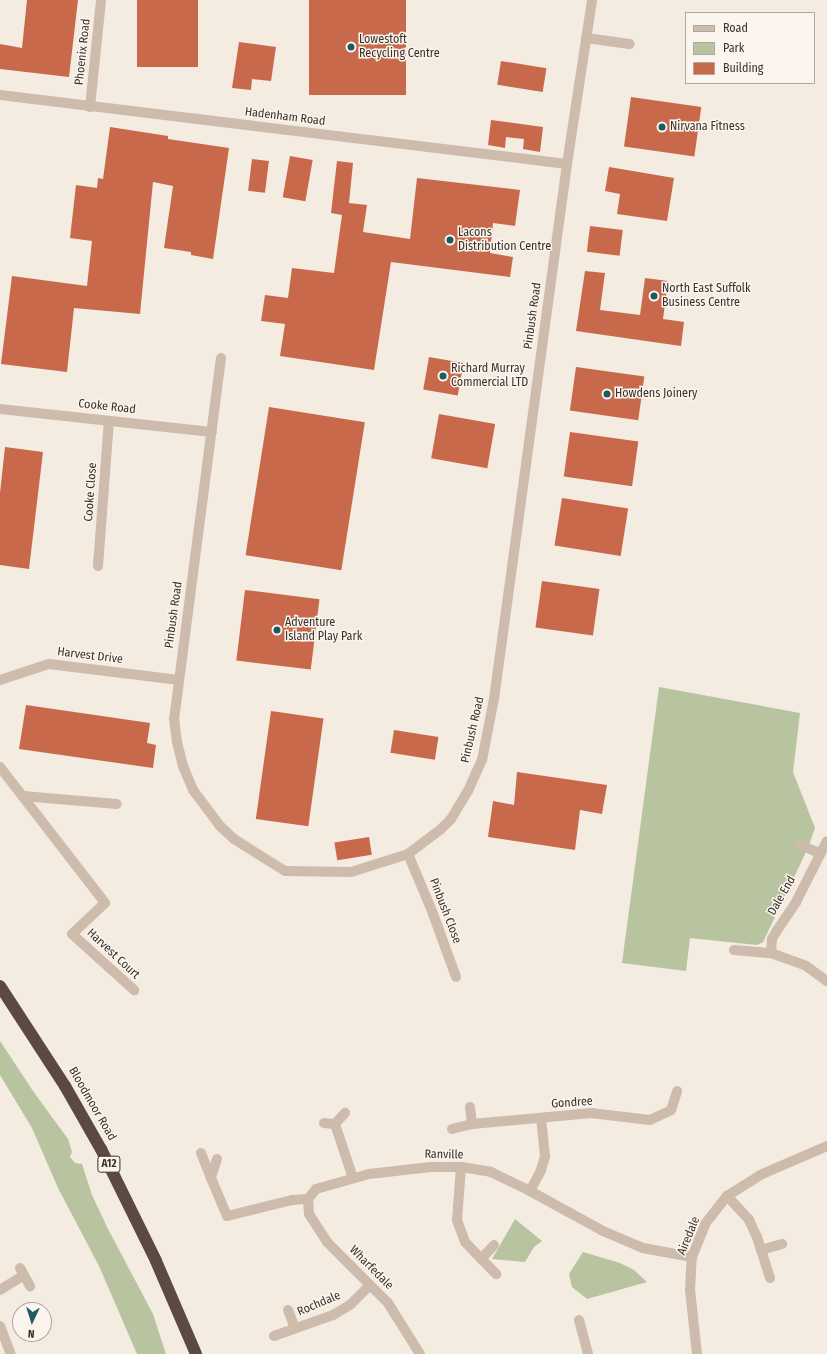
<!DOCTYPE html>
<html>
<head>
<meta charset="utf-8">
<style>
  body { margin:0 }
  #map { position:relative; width:827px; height:1354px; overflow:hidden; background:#f4ebe1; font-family:"Fira Sans Condensed",sans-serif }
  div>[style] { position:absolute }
  .green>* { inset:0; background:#b8c4a0 }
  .building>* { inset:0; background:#c8694b; transform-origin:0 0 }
  .street>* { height:10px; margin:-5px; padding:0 5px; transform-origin:5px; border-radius:5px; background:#cdbbac }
  .highway>* { height:12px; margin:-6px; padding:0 6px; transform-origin:6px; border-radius:6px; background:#5c4a42 }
  .dots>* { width:11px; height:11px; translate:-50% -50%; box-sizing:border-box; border:2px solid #fbf5ee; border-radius:50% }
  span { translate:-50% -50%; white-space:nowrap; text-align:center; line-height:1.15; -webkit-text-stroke:3px #fbf5ee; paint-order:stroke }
  .shield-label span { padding:1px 3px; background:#fbf5ee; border:1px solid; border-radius:3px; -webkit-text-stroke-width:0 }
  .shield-label { font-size:11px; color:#3b302b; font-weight:700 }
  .poi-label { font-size:12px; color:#3b302b }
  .left { translate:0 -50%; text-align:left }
  .street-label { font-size:12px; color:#3b302b }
  .legend { position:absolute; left:685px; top:12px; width:130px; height:72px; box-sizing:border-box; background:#fbf5ee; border:1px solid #aea6a0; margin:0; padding:5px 7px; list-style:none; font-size:12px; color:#3b302b }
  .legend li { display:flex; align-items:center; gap:8px; height:20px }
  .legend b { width:20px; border:1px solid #aea6a0 }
  .north { position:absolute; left:12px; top:1302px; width:40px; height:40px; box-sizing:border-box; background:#fbf5ee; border:1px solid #aea6a0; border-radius:50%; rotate:184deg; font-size:11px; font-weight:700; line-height:16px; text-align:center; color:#3b302b }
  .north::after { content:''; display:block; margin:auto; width:14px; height:18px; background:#1f5a5e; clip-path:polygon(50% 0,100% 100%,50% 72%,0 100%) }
</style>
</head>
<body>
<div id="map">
  <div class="green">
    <i style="clip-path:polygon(659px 687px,800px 713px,793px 772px,815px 828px,808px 848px,763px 942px,757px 945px,690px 938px,686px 971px,622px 963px)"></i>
    <i style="clip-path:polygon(0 1041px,33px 1091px,68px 1139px,72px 1152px,70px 1157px,75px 1163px,82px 1164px,92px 1195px,108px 1229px,153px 1314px,166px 1354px,137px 1354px,99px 1266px,58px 1188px,32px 1128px,0 1075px)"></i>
    <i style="clip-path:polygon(515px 1219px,542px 1241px,534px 1247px,525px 1262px,492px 1259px)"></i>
    <i style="clip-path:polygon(583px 1252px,620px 1263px,634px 1270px,647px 1282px,587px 1299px,572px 1287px,569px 1274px)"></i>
  </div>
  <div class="building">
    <i style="clip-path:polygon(27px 0,78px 0,69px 77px,0 69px,0 44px,22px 48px)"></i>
    <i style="left:137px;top:0;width:61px;height:67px"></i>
    <i style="left:309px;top:0;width:97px;height:95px"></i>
    <i style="clip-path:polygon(239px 42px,276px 47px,271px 81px,252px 79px,251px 90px,232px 88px)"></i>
    <i style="left:501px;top:61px;width:46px;height:24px;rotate:9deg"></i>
    <i style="left:631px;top:97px;width:71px;height:50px;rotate:8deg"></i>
    <i style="clip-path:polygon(491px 120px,543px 127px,540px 152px,523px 149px,524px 139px,506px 137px,505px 148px,488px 145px)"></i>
    <i style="clip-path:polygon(110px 127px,168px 136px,168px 139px,229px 148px,213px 259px,191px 255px,191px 252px,164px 248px,173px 186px,153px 182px,140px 314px,74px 308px,67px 372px,1px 364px,12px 276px,87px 286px,92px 241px,70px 238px,76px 185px,97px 188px,98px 178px,103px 179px)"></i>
    <i style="left:290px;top:156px;width:23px;height:42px;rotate:10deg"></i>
    <i style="left:252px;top:159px;width:17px;height:32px;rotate:7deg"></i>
    <i style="clip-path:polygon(337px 161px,353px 163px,349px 203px,367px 205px,363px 232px,410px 239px,417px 178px,520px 190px,515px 226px,493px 223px,490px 253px,513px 257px,510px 277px,391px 262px,374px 370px,280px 356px,285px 324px,261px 321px,265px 295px,288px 298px,292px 268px,334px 273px,342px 215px,331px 213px)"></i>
    <i style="clip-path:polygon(609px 167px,674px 178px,667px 221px,617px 214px,620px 194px,605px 191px)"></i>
    <i style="left:590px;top:226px;width:33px;height:26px;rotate:7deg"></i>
    <i style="clip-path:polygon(585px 271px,605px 273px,600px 310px,640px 315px,645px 278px,668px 281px,663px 319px,684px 322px,681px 346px,576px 331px)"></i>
    <i style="left:429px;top:357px;width:35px;height:33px;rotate:10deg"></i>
    <i style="left:576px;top:367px;width:69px;height:44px;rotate:8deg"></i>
    <i style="left:269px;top:407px;width:97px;height:150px;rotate:9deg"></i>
    <i style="left:439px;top:414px;width:57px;height:45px;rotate:10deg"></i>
    <i style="left:570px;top:432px;width:69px;height:45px;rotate:8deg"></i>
    <i style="clip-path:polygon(5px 447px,43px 452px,29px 569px,0 565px,0 493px)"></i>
    <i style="left:562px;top:498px;width:67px;height:48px;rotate:9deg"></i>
    <i style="left:542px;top:581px;width:58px;height:47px;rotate:8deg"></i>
    <i style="left:245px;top:590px;width:75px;height:71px;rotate:7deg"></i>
    <i style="clip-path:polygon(26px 705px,150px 723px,147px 743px,156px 745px,153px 768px,19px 749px)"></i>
    <i style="left:271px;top:711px;width:53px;height:109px;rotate:8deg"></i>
    <i style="left:394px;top:730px;width:45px;height:23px;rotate:9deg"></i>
    <i style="clip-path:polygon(517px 772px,607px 785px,602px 814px,580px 810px,575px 850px,488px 837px,493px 801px,514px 805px)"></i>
    <i style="left:369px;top:837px;width:18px;height:35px;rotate:81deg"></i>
  </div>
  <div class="street">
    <i style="left:586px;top:38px;width:44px;rotate:7.8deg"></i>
    <i style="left:0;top:95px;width:571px;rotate:6.94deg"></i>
    <i style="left:90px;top:107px;width:108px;rotate:-84.1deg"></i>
    <i style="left:221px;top:358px;width:363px;rotate:97.4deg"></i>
    <i style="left:174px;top:718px;width:24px;rotate:83deg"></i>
    <i style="left:177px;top:742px;width:25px;rotate:76deg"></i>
    <i style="left:183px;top:766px;width:26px;rotate:67deg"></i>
    <i style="left:193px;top:790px;width:45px;rotate:53.1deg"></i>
    <i style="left:220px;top:826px;width:19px;rotate:43deg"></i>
    <i style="left:234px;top:839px;width:60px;rotate:32.1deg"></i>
    <i style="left:285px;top:871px;width:66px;rotate:0.9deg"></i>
    <i style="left:351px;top:872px;width:60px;rotate:-17.5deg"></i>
    <i style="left:408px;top:854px;width:41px;rotate:-37.1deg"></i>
    <i style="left:441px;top:829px;width:14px;rotate:-45deg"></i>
    <i style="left:451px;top:819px;width:33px;rotate:-59deg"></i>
    <i style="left:468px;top:791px;width:34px;rotate:-66deg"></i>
    <i style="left:482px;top:760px;width:62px;rotate:-78.9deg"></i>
    <i style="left:494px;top:699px;width:540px;rotate:-82.23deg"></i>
    <i style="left:567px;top:164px;width:166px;rotate:-81.3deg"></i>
    <i style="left:0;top:409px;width:213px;rotate:6.2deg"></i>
    <i style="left:98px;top:566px;width:145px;rotate:-85.7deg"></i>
    <i style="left:0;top:680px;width:52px;rotate:-18.1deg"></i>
    <i style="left:49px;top:664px;width:131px;rotate:7deg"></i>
    <i style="left:0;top:767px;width:172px;rotate:52.3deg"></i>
    <i style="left:105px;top:903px;width:45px;rotate:136.8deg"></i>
    <i style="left:72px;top:934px;width:84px;rotate:42.1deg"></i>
    <i style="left:23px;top:796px;width:94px;rotate:4.9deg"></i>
    <i style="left:801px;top:845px;width:20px;rotate:24deg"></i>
    <i style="left:408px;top:854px;width:62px;rotate:67.2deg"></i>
    <i style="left:432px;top:911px;width:70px;rotate:70deg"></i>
    <i style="left:734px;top:950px;width:37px;rotate:5deg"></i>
    <i style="left:771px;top:953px;width:37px;rotate:20deg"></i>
    <i style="left:806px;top:966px;width:26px;rotate:36deg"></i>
    <i style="left:771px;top:953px;width:14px;rotate:-86deg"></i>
    <i style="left:772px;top:939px;width:8px;rotate:-60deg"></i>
    <i style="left:776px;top:932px;width:36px;rotate:-56deg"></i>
    <i style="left:796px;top:902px;width:68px;rotate:-63.1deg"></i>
    <i style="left:470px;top:1107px;width:17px;rotate:83deg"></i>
    <i style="left:324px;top:1123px;width:11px;rotate:5deg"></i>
    <i style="left:335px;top:1124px;width:57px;rotate:71.6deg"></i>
    <i style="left:335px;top:1124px;width:15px;rotate:-48deg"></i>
    <i style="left:452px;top:1129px;width:21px;rotate:-14deg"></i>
    <i style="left:472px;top:1124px;width:120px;rotate:-5.3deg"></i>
    <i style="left:591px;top:1113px;width:59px;rotate:6.8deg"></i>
    <i style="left:650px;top:1120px;width:23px;rotate:-25deg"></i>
    <i style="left:671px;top:1110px;width:20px;rotate:-72deg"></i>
    <i style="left:201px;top:1153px;width:27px;rotate:68deg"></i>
    <i style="left:217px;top:1159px;width:20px;rotate:108deg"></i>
    <i style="left:211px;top:1178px;width:41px;rotate:67.2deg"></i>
    <i style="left:227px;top:1216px;width:67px;rotate:-13.8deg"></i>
    <i style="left:292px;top:1200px;width:16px;rotate:-4deg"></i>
    <i style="left:308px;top:1199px;width:13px;rotate:-51deg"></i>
    <i style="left:316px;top:1189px;width:55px;rotate:-15.8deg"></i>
    <i style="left:369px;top:1174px;width:62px;rotate:-6.4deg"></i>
    <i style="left:431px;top:1167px;width:30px"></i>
    <i style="left:461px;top:1167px;width:30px;rotate:9deg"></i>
    <i style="left:491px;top:1172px;width:43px;rotate:26deg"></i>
    <i style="left:530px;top:1191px;width:83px;rotate:28.7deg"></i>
    <i style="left:603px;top:1231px;width:43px;rotate:23deg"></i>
    <i style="left:643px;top:1248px;width:50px;rotate:10.4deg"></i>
    <i style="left:461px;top:1167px;width:53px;rotate:94.3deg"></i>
    <i style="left:457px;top:1220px;width:23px;rotate:70deg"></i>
    <i style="left:465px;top:1242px;width:45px;rotate:45.9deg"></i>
    <i style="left:530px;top:1191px;width:24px;rotate:-62deg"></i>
    <i style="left:541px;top:1170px;width:15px;rotate:-74deg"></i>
    <i style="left:545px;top:1156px;width:38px;rotate:-96deg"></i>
    <i style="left:727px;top:1196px;width:33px;rotate:47deg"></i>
    <i style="left:749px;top:1220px;width:19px;rotate:65deg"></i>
    <i style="left:757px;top:1237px;width:43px;rotate:72.4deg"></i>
    <i style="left:308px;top:1199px;width:15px;rotate:86deg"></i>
    <i style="left:309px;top:1214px;width:33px;rotate:57deg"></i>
    <i style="left:327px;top:1242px;width:86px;rotate:45deg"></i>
    <i style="left:388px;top:1303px;width:60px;rotate:57.9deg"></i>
    <i style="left:761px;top:1250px;width:22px;rotate:-16deg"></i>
    <i style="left:481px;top:1259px;width:19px;rotate:-47deg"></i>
    <i style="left:20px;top:1268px;width:21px;rotate:61deg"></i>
    <i style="left:0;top:1290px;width:28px;rotate:-32deg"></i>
    <i style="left:288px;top:1310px;width:19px;rotate:69deg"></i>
    <i style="left:579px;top:1320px;width:35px;rotate:75deg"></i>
    <i style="left:0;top:1326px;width:30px;rotate:69deg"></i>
    <i style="left:274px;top:1336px;width:63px;rotate:-19.6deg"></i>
    <i style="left:333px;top:1315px;width:21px;rotate:-31deg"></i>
    <i style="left:351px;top:1304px;width:25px;rotate:-45deg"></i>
    <i style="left:697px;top:1354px;width:64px;rotate:-96.2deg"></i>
    <i style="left:690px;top:1290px;width:33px;rotate:-87deg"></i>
    <i style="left:692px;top:1257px;width:35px;rotate:-68deg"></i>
    <i style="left:705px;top:1224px;width:36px;rotate:-52deg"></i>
    <i style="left:727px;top:1196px;width:39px;rotate:-32deg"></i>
    <i style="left:760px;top:1175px;width:73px;rotate:-23.4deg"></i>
  </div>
  <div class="highway">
    <i style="left:0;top:986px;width:119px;rotate:57deg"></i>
    <i style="left:65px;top:1086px;width:73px;rotate:60.3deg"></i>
    <i style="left:101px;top:1149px;width:125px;rotate:63.8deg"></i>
    <i style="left:156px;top:1261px;width:101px;rotate:66.7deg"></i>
  </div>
  <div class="dots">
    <i style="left:351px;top:47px;background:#1f5a5e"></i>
    <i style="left:662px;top:127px;background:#1f5a5e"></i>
    <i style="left:450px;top:240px;background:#1f5a5e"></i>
    <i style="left:654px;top:296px;background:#1f5a5e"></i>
    <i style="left:443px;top:376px;background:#1f5a5e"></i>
    <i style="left:607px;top:394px;background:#1f5a5e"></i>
    <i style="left:277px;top:630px;background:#1f5a5e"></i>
  </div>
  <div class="shield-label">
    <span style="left:109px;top:1164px">A12</span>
  </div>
  <div class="poi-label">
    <span class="left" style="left:359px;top:47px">Lowestoft<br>Recycling Centre</span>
    <span class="left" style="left:670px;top:127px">Nirvana Fitness</span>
    <span class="left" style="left:458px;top:240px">Lacons<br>Distribution Centre</span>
    <span class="left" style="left:662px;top:296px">North East Suffolk<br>Business Centre</span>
    <span class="left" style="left:451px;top:376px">Richard Murray<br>Commercial LTD</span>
    <span class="left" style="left:615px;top:394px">Howdens Joinery</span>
    <span class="left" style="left:285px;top:630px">Adventure<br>Island Play Park</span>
  </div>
  <div class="street-label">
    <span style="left:83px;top:52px;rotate:-84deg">Phoenix Road</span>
    <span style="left:285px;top:117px;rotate:7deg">Hadenham Road</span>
    <span style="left:533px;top:316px;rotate:-82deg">Pinbush Road</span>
    <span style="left:107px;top:407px;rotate:6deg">Cooke Road</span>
    <span style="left:91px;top:492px;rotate:-86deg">Cooke Close</span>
    <span style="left:174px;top:615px;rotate:-82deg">Pinbush Road</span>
    <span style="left:90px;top:656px;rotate:7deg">Harvest Drive</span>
    <span style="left:473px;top:730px;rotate:-77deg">Pinbush Road</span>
    <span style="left:782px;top:896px;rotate:-60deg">Dale End</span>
    <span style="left:445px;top:911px;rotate:69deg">Pinbush Close</span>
    <span style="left:113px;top:954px;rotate:43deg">Harvest Court</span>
    <span style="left:572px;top:1103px;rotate:-4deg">Gondree</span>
    <span style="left:92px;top:1104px;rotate:60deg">Bloodmoor Road</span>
    <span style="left:444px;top:1155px;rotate:1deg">Ranville</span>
    <span style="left:689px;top:1236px;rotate:-68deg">Airedale</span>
    <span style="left:371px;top:1268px;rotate:45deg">Wharfedale</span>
    <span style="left:319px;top:1304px;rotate:-23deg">Rochdale</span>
  </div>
  <ul class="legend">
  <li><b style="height:5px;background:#cdbbac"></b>Road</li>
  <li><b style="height:11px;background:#b8c4a0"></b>Park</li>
  <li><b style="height:11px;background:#c8694b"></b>Building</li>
  </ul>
  <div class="north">N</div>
</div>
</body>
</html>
